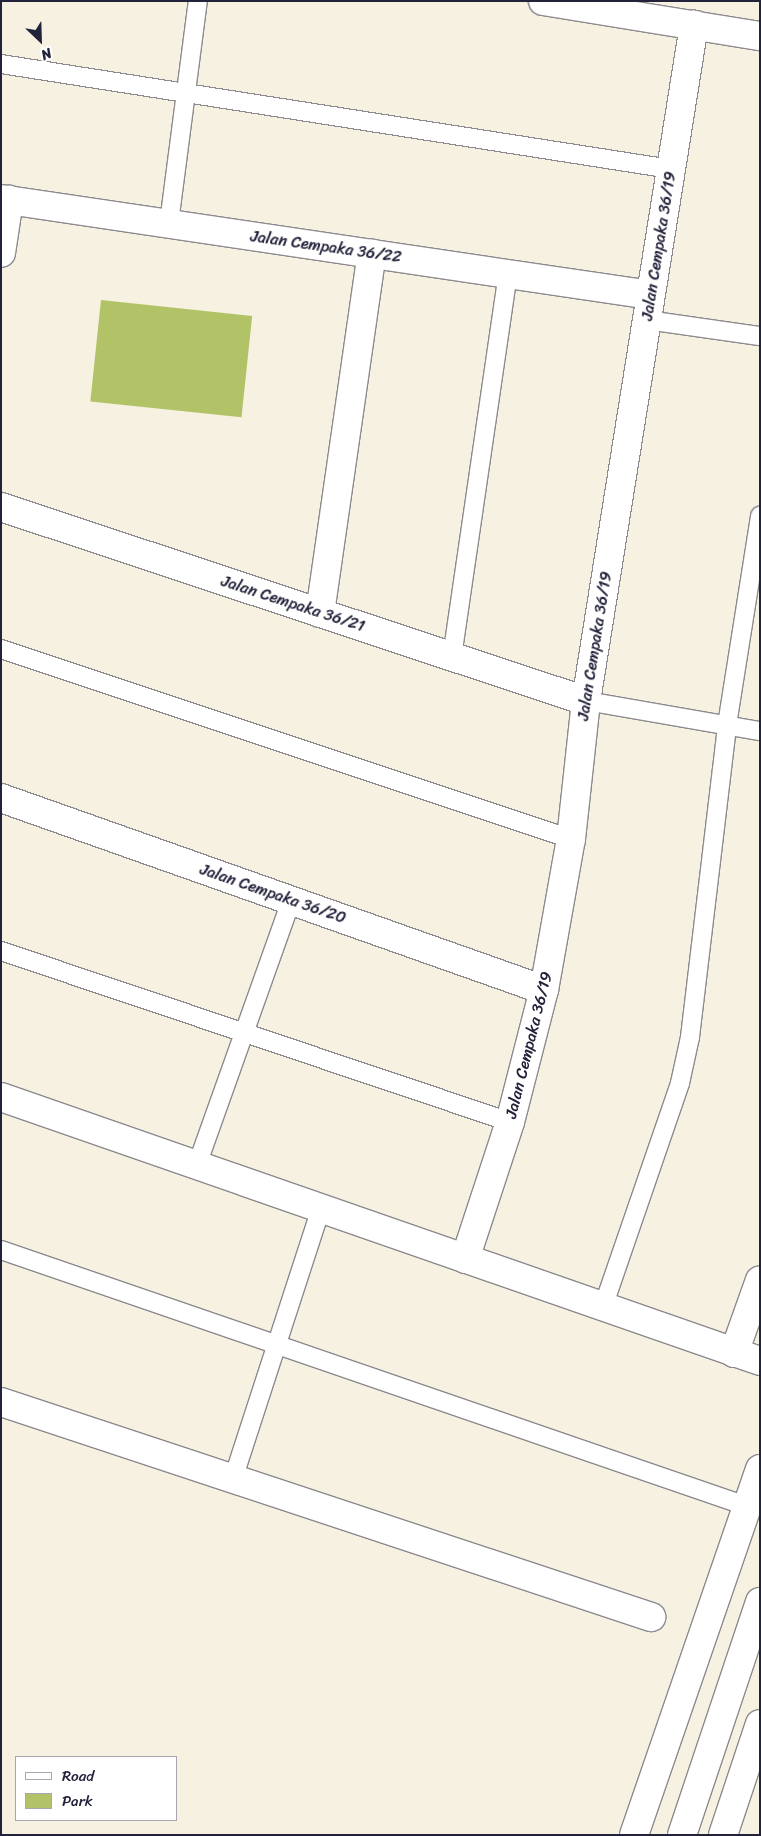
<!DOCTYPE html>
<html>
<head>
<meta charset="utf-8">
<style>
  body { margin:0 }
  #map { position:relative; width:761px; height:1836px; overflow:hidden; background:#f6f1e1; font-family:Sriracha,sans-serif }
  div>[style] { position:absolute }
  .green>* { inset:0; background:#b2c367; transform-origin:0 0 }
  .roads { filter:drop-shadow(1px 0 #8c8a8e) drop-shadow(-1px 0 #8c8a8e) drop-shadow(0 1px #8c8a8e) drop-shadow(0 -1px #8c8a8e) }
  .lane>* { height:18px; margin:-9px; padding:0 9px; transform-origin:9px; border-radius:9px; background:#fff }
  .street>* { height:28px; margin:-14px; padding:0 14px; transform-origin:14px; border-radius:14px; background:#fff }
  .secondary>* { height:28px; margin:-14px; padding:0 14px; transform-origin:14px; border-radius:14px; background:#fff }
  span { translate:-50% -50%; white-space:nowrap; text-align:center; line-height:1.15; -webkit-text-stroke:4px #fff; paint-order:stroke }
  .street-label { font-size:16px; color:#22223b }
  .frame { position:absolute; inset:0; border:2px solid #22223b; pointer-events:none }
  .legend { position:absolute; left:15px; top:1756px; width:162px; height:65px; box-sizing:border-box; background:#fff; border:1px solid #a7a7b1; margin:0; padding:6px 9px; list-style:none; font-size:15px; color:#22223b }
  .legend li { display:flex; align-items:center; gap:10px; height:25px }
  .legend b { width:25px; border:1px solid #a7a7b1 }
  .north { position:absolute; left:15px; top:15px; width:50px; height:50px; -webkit-text-stroke:4px #fff; paint-order:stroke; rotate:156deg; font-size:14px; font-weight:700; line-height:20px; text-align:center; color:#22223b }
  .north::after { content:''; display:block; margin:auto; width:18px; height:22px; background:#22223b; clip-path:polygon(50% 0,100% 100%,50% 72%,0 100%) }
</style>
</head>
<body>
<div id="map">
  <div class="green">
    <i style="left:101px;top:300px;width:152px;height:102px;rotate:6deg"></i>
  </div>
  <div class="roads">
    <div class="lane">
      <i style="left:1px;top:64px;width:678px;rotate:8.91deg"></i>
      <i style="left:169px;top:223px;width:224px;rotate:-82.6deg"></i>
      <i style="left:647px;top:320px;width:114px;rotate:8.1deg"></i>
      <i style="left:1px;top:649px;width:601px;rotate:18.43deg"></i>
      <i style="left:452px;top:657px;width:388px;rotate:-81.7deg"></i>
      <i style="left:586px;top:701px;width:177px;rotate:9.8deg"></i>
      <i style="left:1px;top:951px;width:537px;rotate:18.57deg"></i>
      <i style="left:197px;top:1165px;width:280px;rotate:-70.4deg"></i>
      <i style="left:1px;top:1250px;width:788px;rotate:18.96deg"></i>
      <i style="left:603px;top:1307px;width:237px;rotate:-71deg"></i>
      <i style="left:680px;top:1083px;width:47px;rotate:-77.7deg"></i>
      <i style="left:690px;top:1037px;width:314px;rotate:-83.2deg"></i>
      <i style="left:727px;top:725px;width:212px;rotate:-81deg"></i>
      <i style="left:233px;top:1479px;width:285px;rotate:-72deg"></i>
    </div>
    <div class="street">
      <i style="left:543px;top:1px;width:220px;rotate:9.2deg"></i>
      <i style="left:1px;top:199px;width:656px;rotate:8.41deg"></i>
      <i style="left:1px;top:253px;width:54px;rotate:-81.4deg"></i>
      <i style="left:1px;top:507px;width:616px;rotate:18.35deg"></i>
      <i style="left:320px;top:613px;width:363px;rotate:-81.8deg"></i>
      <i style="left:1px;top:798px;width:576px;rotate:19.47deg"></i>
      <i style="left:1px;top:1097px;width:804px;rotate:19.18deg"></i>
      <i style="left:465px;top:1259px;width:144px;rotate:-71.8deg"></i>
      <i style="left:510px;top:1122px;width:136px;rotate:-75.6deg"></i>
      <i style="left:544px;top:990px;width:153px;rotate:-79.9deg"></i>
      <i style="left:571px;top:839px;width:139px;rotate:-83.8deg"></i>
      <i style="left:586px;top:701px;width:685px;rotate:-80.92deg"></i>
      <i style="left:734px;top:1353px;width:77px;rotate:-70.4deg"></i>
      <i style="left:1px;top:1402px;width:685px;rotate:18.3deg"></i>
      <i style="left:723px;top:1835px;width:117px;rotate:-71.6deg"></i>
    </div>
    <div class="secondary">
      <i style="left:634px;top:1835px;width:387px;rotate:-71deg"></i>
      <i style="left:682px;top:1835px;width:246px;rotate:-71.5deg"></i>
    </div>
  </div>
  <div class="street-label">
    <span style="left:659px;top:246px;rotate:-81deg">Jalan Cempaka 36/19</span>
    <span style="left:326px;top:247px;rotate:8deg">Jalan Cempaka 36/22</span>
    <span style="left:293px;top:604px;rotate:18deg">Jalan Cempaka 36/21</span>
    <span style="left:595px;top:646px;rotate:-81deg">Jalan Cempaka 36/19</span>
    <span style="left:273px;top:894px;rotate:19deg">Jalan Cempaka 36/20</span>
    <span style="left:529px;top:1045px;rotate:-76deg">Jalan Cempaka 36/19</span>
  </div>
  <div class="frame"></div>
  <ul class="legend">
  <li><b style="height:6px;background:#fff"></b>Road</li>
  <li><b style="height:14px;background:#b2c367"></b>Park</li>
  </ul>
  <div class="north">N</div>
</div>
</body>
</html>
